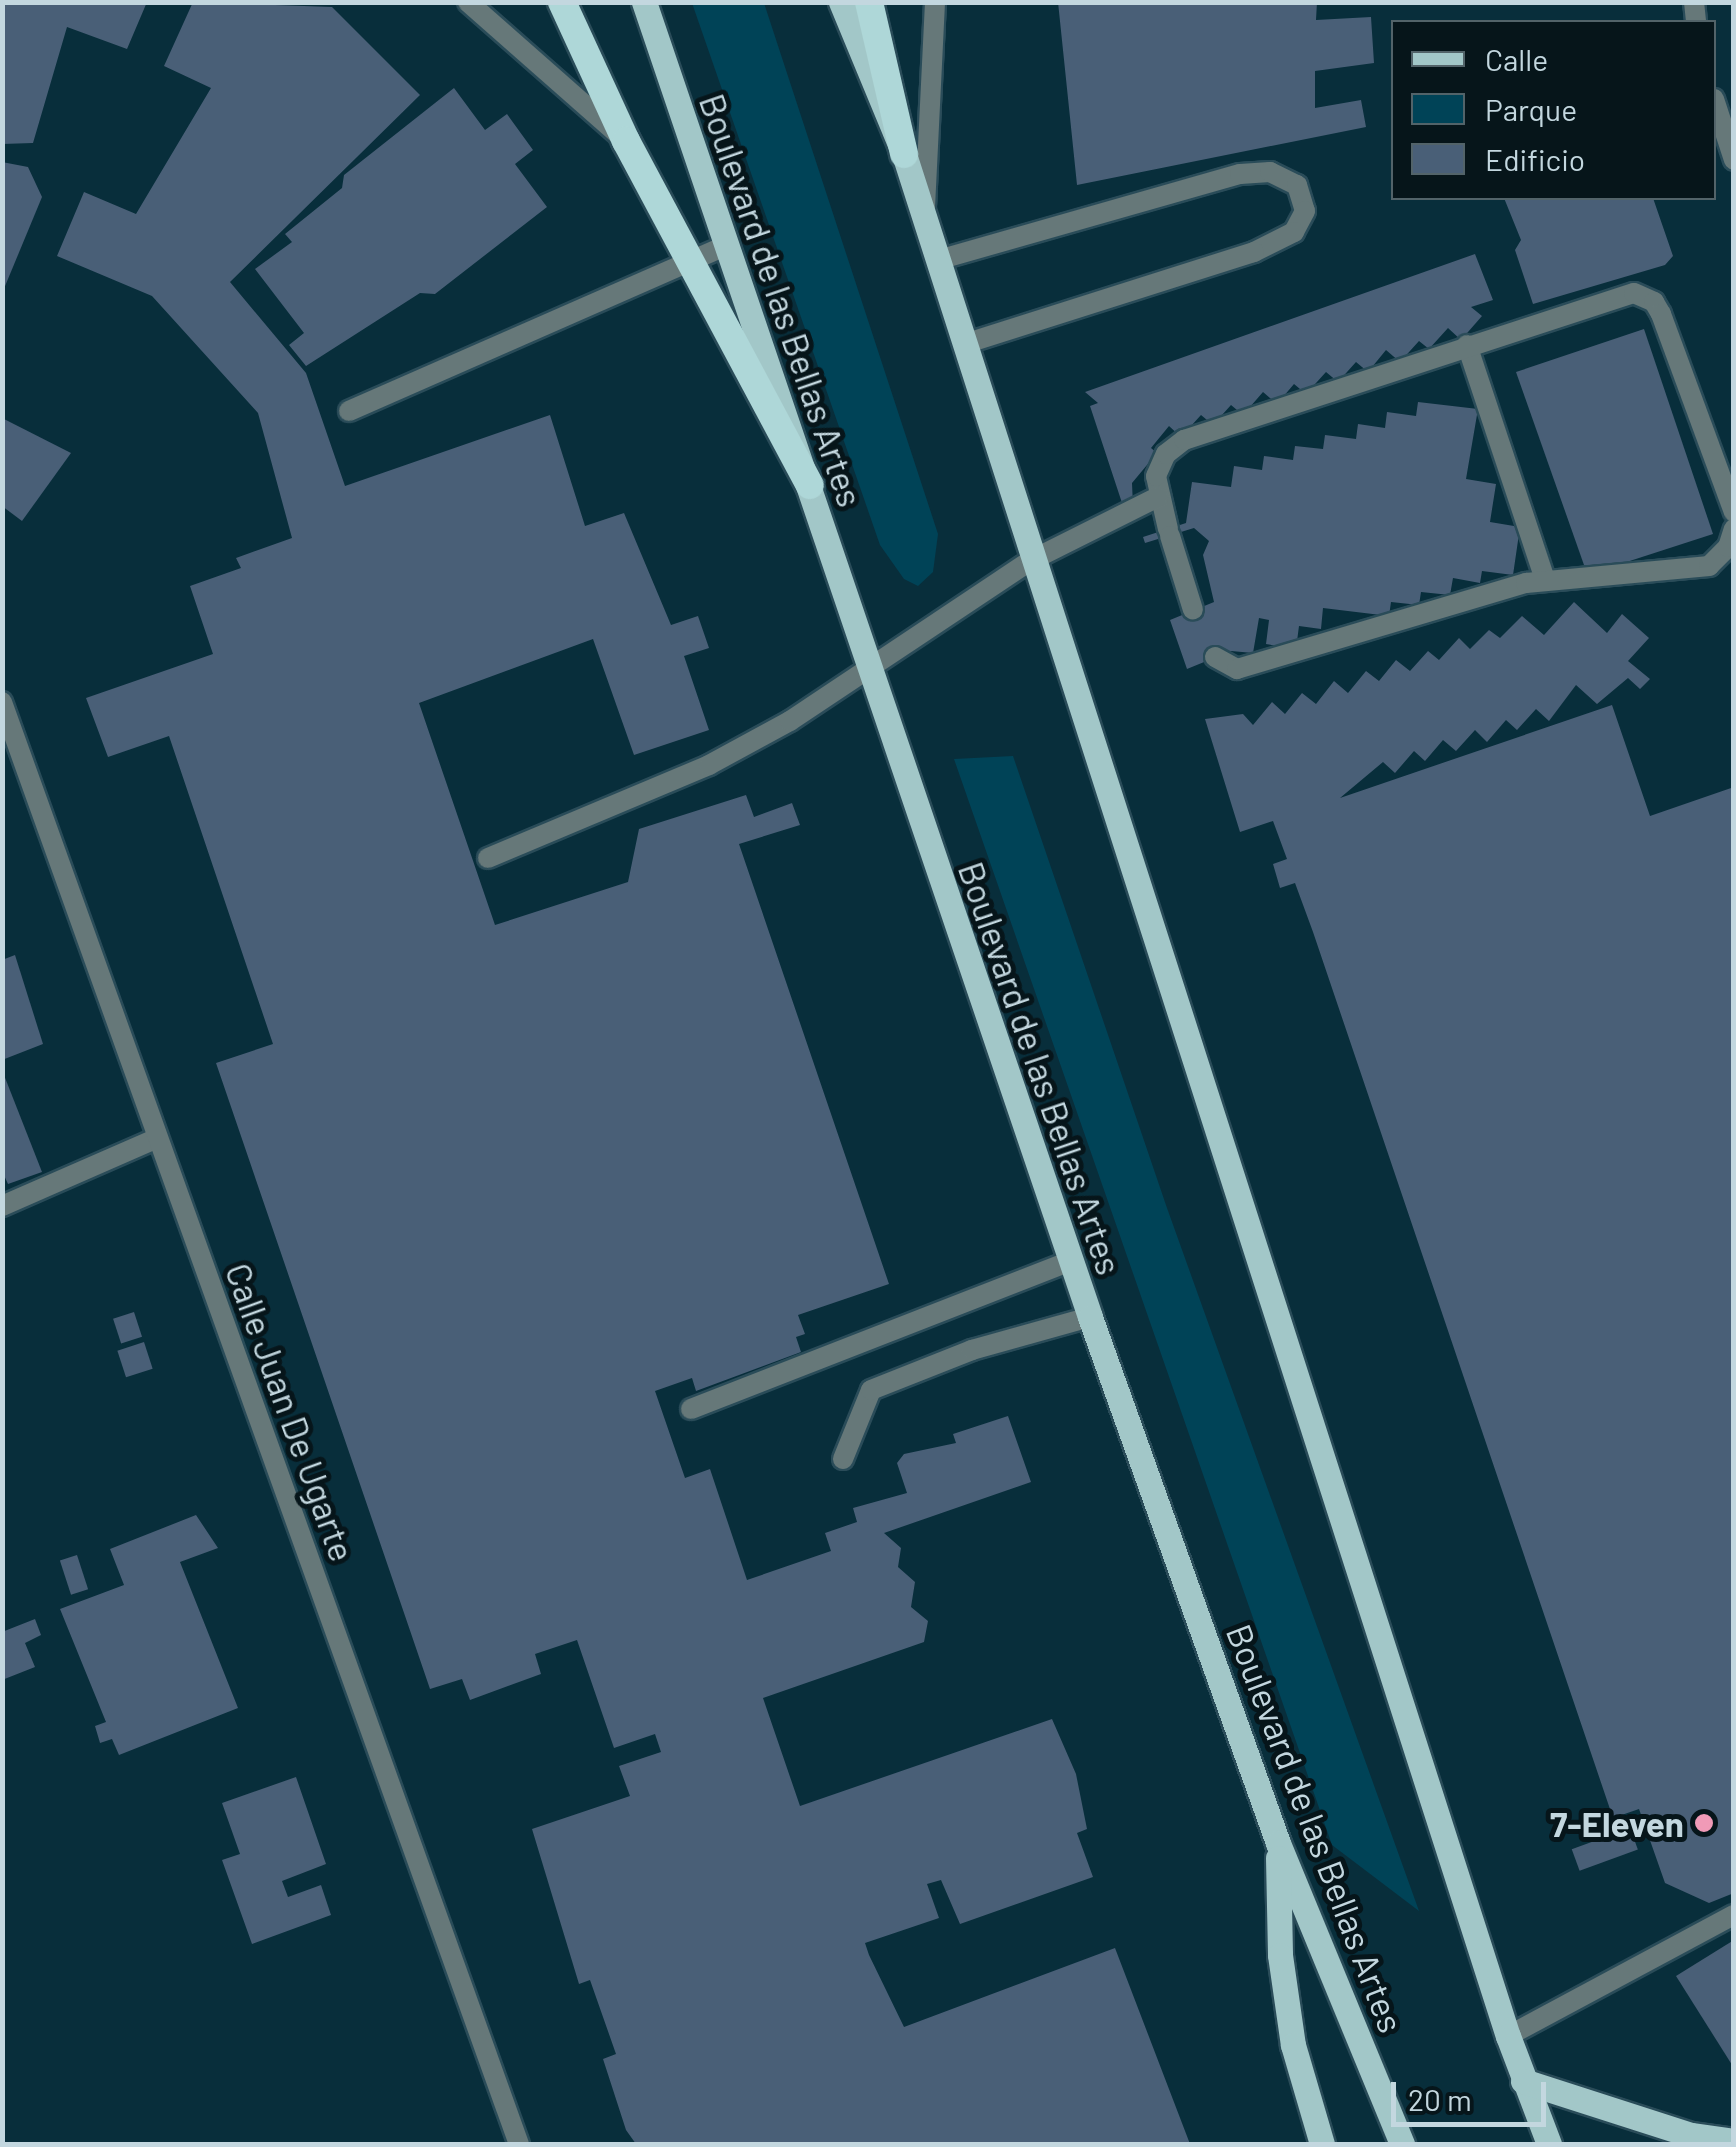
<!DOCTYPE html>
<html>
<head>
<meta charset="utf-8">
<style>
  body { margin:0 }
  #map { position:relative; width:1736px; height:2147px; overflow:hidden; background:#082e3b; font-family:Barlow,sans-serif }
  div>[style] { position:absolute }
  .green>* { inset:0; background:#004357 }
  .building>* { inset:0; background:#495f77; transform-origin:0 0 }
  .roads { filter:drop-shadow(2px 0 #2a4c59) drop-shadow(-2px 0 #2a4c59) drop-shadow(0 2px #2a4c59) drop-shadow(0 -2px #2a4c59) }
  .service>* { height:20px; margin:-10px; padding:0 10px; transform-origin:10px; border-radius:10px; background:#667879 }
  .minor>* { height:20px; margin:-10px; padding:0 10px; transform-origin:10px; border-radius:10px; background:#667879 }
  .primary>* { height:25px; margin:-12.5px; padding:0 12.5px; transform-origin:12.5px; border-radius:12.5px; background:#a2c7c8 }
  .trunk>* { height:28px; margin:-14px; padding:0 14px; transform-origin:14px; border-radius:14px; background:#aed7d8 }
  .dots>* { width:28px; height:28px; translate:-50% -50%; box-sizing:border-box; border:5px solid #06151a; border-radius:50% }
  span { translate:-50% -50%; white-space:nowrap; text-align:center; line-height:1.15; -webkit-text-stroke:10px #06151a; paint-order:stroke }
  .street-label { font-size:35px; color:#c3d7df }
  .poi-label { font-size:35px; color:#c3d7df; font-weight:700 }
  .right { translate:-100% -50%; text-align:right }
  .frame { position:absolute; inset:0; border:5px solid #c3d7df; pointer-events:none }
  .legend { position:absolute; left:1391px; top:20px; width:325px; height:180px; box-sizing:border-box; background:#06151a; border:2px solid #526369; margin:0; padding:12px 18px; list-style:none; font-size:30px; color:#c3d7df }
  .legend li { display:flex; align-items:center; gap:20px; height:50px }
  .legend b { width:50px; border:2px solid #526369 }
  .scale { position:absolute; left:1391px; top:2082px; width:155px; height:45px; box-sizing:border-box; border:5px solid #c3d7df; border-top:0; padding-left:12px; font-size:30px; line-height:35px; white-space:nowrap; color:#c3d7df; -webkit-text-stroke:8px #06151a; paint-order:stroke }
</style>
</head>
<body>
<div id="map">
  <div class="green">
    <i style="clip-path:polygon(692px 3px,764px 3px,938px 534px,933px 572px,918px 586px,904px 579px,880px 545px)"></i>
    <i style="clip-path:polygon(1013px 756px,1167px 1208px,1419px 1911px,1332px 1845px,954px 759px)"></i>
  </div>
  <div class="building">
    <i style="clip-path:polygon(2px 2px,147px 2px,127px 49px,67px 27px,33px 143px,2px 144px)"></i>
    <i style="clip-path:polygon(193px 2px,332px 7px,420px 95px,230px 282px,306px 373px,345px 486px,550px 415px,585px 526px,624px 513px,671px 625px,698px 616px,709px 648px,684px 656px,709px 730px,634px 755px,593px 639px,419px 703px,495px 925px,628px 882px,639px 829px,746px 795px,754px 817px,792px 803px,800px 825px,739px 844px,889px 1284px,798px 1315px,805px 1334px,796px 1337px,801px 1352px,696px 1391px,692px 1378px,655px 1391px,685px 1478px,710px 1469px,747px 1580px,831px 1551px,825px 1533px,857px 1522px,853px 1508px,907px 1493px,897px 1463px,904px 1454px,956px 1443px,953px 1434px,1008px 1416px,1031px 1482px,884px 1533px,901px 1548px,898px 1567px,915px 1582px,911px 1607px,928px 1621px,924px 1642px,763px 1698px,800px 1806px,1052px 1719px,1076px 1774px,1087px 1829px,1077px 1833px,1093px 1877px,960px 1924px,941px 1880px,927px 1884px,939px 1918px,865px 1943px,869px 1955px,904px 2027px,1115px 1948px,1190px 2144px,636px 2144px,626px 2130px,603px 2059px,616px 2054px,590px 1980px,579px 1984px,532px 1829px,630px 1796px,619px 1766px,661px 1752px,655px 1734px,614px 1748px,577px 1640px,535px 1654px,541px 1674px,470px 1700px,462px 1679px,430px 1689px,216px 1063px,273px 1044px,169px 736px,108px 757px,86px 698px,213px 654px,190px 586px,241px 568px,236px 558px,292px 538px,258px 413px,152px 296px,57px 256px,84px 192px,136px 214px,211px 88px,164px 66px)"></i>
    <i style="clip-path:polygon(1058px 2px,1317px 2px,1316px 20px,1371px 17px,1374px 63px,1315px 71px,1315px 108px,1361px 100px,1366px 127px,1077px 185px)"></i>
    <i style="clip-path:polygon(454px 88px,485px 130px,507px 114px,533px 150px,515px 164px,547px 207px,435px 294px,420px 293px,306px 366px,289px 345px,304px 333px,255px 269px,292px 242px,285px 234px,342px 188px,344px 175px)"></i>
    <i style="clip-path:polygon(2px 162px,28px 167px,42px 197px,3px 291px)"></i>
    <i style="clip-path:polygon(1504px 198px,1653px 198px,1673px 256px,1665px 265px,1533px 304px,1515px 250px,1521px 240px)"></i>
    <i style="clip-path:polygon(1475px 254px,1493px 300px,1471px 307px,1482px 316px,1461px 340px,1448px 328px,1429px 349px,1419px 341px,1400px 362px,1386px 350px,1368px 372px,1356px 362px,1338px 382px,1326px 372px,1306px 394px,1294px 384px,1277px 404px,1263px 392px,1243px 415px,1231px 405px,1213px 425px,1201px 415px,1181px 437px,1169px 426px,1151px 448px,1157px 453px,1132px 483px,1133px 506px,1124px 509px,1090px 406px,1098px 403px,1085px 392px)"></i>
    <i style="clip-path:polygon(1644px 329px,1713px 534px,1605px 569px,1584px 565px,1516px 372px)"></i>
    <i style="clip-path:polygon(1418px 402px,1478px 409px,1466px 479px,1496px 484px,1490px 522px,1520px 527px,1513px 575px,1482px 571px,1480px 583px,1453px 578px,1450px 595px,1421px 592px,1419px 605px,1391px 602px,1389px 616px,1323px 608px,1321px 629px,1299px 626px,1296px 649px,1266px 644px,1269px 620px,1259px 618px,1253px 653px,1231px 651px,1187px 669px,1170px 620px,1214px 602px,1203px 555px,1209px 541px,1194px 528px,1145px 543px,1143px 537px,1186px 523px,1192px 482px,1231px 487px,1234px 466px,1262px 470px,1264px 456px,1293px 460px,1295px 446px,1323px 449px,1325px 435px,1356px 439px,1358px 424px,1385px 428px,1387px 412px,1416px 416px)"></i>
    <i style="clip-path:polygon(2px 418px,71px 453px,22px 521px,2px 506px)"></i>
    <i style="clip-path:polygon(1574px 602px,1607px 633px,1622px 614px,1649px 638px,1628px 661px,1650px 679px,1640px 689px,1628px 678px,1597px 704px,1576px 685px,1549px 721px,1536px 709px,1517px 730px,1506px 720px,1487px 742px,1475px 730px,1456px 751px,1443px 740px,1425px 761px,1414px 751px,1395px 773px,1383px 762px,1340px 798px,1612px 705px,1650px 816px,1734px 787px,1734px 1893px,1709px 1903px,1665px 1883px,1639px 1809px,1613px 1818px,1313px 932px,1295px 883px,1280px 888px,1273px 864px,1287px 859px,1273px 821px,1240px 832px,1205px 719px,1243px 714px,1253px 725px,1272px 702px,1285px 714px,1302px 693px,1316px 704px,1334px 681px,1348px 693px,1366px 671px,1379px 681px,1396px 660px,1410px 671px,1428px 651px,1439px 660px,1459px 638px,1470px 649px,1489px 630px,1500px 638px,1522px 616px,1544px 635px)"></i>
    <i style="clip-path:polygon(15px 955px,43px 1044px,2px 1060px,2px 960px)"></i>
    <i style="clip-path:polygon(2px 1070px,42px 1172px,8px 1184px,2px 1171px)"></i>
    <i style="left:134px;top:1312px;width:26px;height:22px;rotate:72deg"></i>
    <i style="left:144px;top:1342px;width:28px;height:28px;rotate:72deg"></i>
    <i style="clip-path:polygon(196px 1515px,218px 1548px,180px 1562px,238px 1708px,119px 1755px,112px 1739px,100px 1743px,95px 1726px,106px 1722px,60px 1609px,124px 1585px,110px 1549px)"></i>
    <i style="left:77px;top:1555px;width:36px;height:18px;rotate:72deg"></i>
    <i style="clip-path:polygon(35px 1619px,41px 1635px,25px 1643px,35px 1667px,2px 1680px,2px 1632px)"></i>
    <i style="clip-path:polygon(296px 1777px,326px 1864px,282px 1881px,288px 1897px,321px 1885px,331px 1915px,252px 1944px,222px 1860px,240px 1854px,222px 1803px)"></i>
    <i style="left:1630px;top:1828px;width:23px;height:62px;rotate:70deg"></i>
    <i style="clip-path:polygon(1734px 1940px,1734px 2068px,1676px 1976px)"></i>
  </div>
  <div class="roads">
    <div class="service">
      <i style="left:1694px;top:2px;width:20px;rotate:84deg"></i>
      <i style="left:1714px;top:99px;width:64px;rotate:71.8deg"></i>
      <i style="left:938px;top:260px;width:314px;rotate:-15.9deg"></i>
      <i style="left:1240px;top:174px;width:30px;rotate:-4deg"></i>
      <i style="left:1270px;top:172px;width:30px;rotate:26deg"></i>
      <i style="left:1297px;top:185px;width:27px;rotate:73deg"></i>
      <i style="left:1305px;top:211px;width:24px;rotate:118deg"></i>
      <i style="left:1294px;top:232px;width:45px;rotate:153.4deg"></i>
      <i style="left:1254px;top:252px;width:304px;rotate:162.4deg"></i>
      <i style="left:1467px;top:345px;width:247px;rotate:71.6deg"></i>
      <i style="left:349px;top:411px;width:414px;rotate:-23.7deg"></i>
      <i style="left:1168px;top:529px;width:54px;rotate:-102.8deg"></i>
      <i style="left:1156px;top:476px;width:24px;rotate:-66deg"></i>
      <i style="left:1166px;top:454px;width:23px;rotate:-38deg"></i>
      <i style="left:1184px;top:440px;width:473px;rotate:-18.1deg"></i>
      <i style="left:1634px;top:293px;width:22px;rotate:24deg"></i>
      <i style="left:1654px;top:302px;width:14px;rotate:60deg"></i>
      <i style="left:1661px;top:314px;width:211px;rotate:69.8deg"></i>
      <i style="left:1170px;top:536px;width:77px;rotate:72.7deg"></i>
      <i style="left:1215px;top:657px;width:25px;rotate:29deg"></i>
      <i style="left:1237px;top:669px;width:302px;rotate:-16.6deg"></i>
      <i style="left:1526px;top:583px;width:184px;rotate:-5.3deg"></i>
      <i style="left:1709px;top:566px;width:27px;rotate:-45deg"></i>
      <i style="left:1728px;top:547px;width:19px;rotate:-72deg"></i>
      <i style="left:488px;top:858px;width:240px;rotate:-22.8deg"></i>
      <i style="left:709px;top:765px;width:92px;rotate:-28.5deg"></i>
      <i style="left:790px;top:721px;width:288px;rotate:-33.7deg"></i>
      <i style="left:1030px;top:561px;width:143px;rotate:-26.6deg"></i>
      <i style="left:2px;top:1206px;width:170px;rotate:-23.6deg"></i>
      <i style="left:691px;top:1409px;width:408px;rotate:-21.3deg"></i>
      <i style="left:843px;top:1459px;width:74px;rotate:-67.9deg"></i>
      <i style="left:871px;top:1390px;width:109px;rotate:-21.6deg"></i>
      <i style="left:972px;top:1350px;width:123px;rotate:-15.6deg"></i>
      <i style="left:1508px;top:2036px;width:256px;rotate:-28.2deg"></i>
    </div>
    <div class="minor">
      <i style="left:468px;top:2px;width:204px;rotate:41.4deg"></i>
      <i style="left:925px;top:207px;width:205px;rotate:-87.2deg"></i>
      <i style="left:2px;top:702px;width:1532px;rotate:70.28deg"></i>
    </div>
    <div class="primary">
      <i style="left:644px;top:2px;width:1389px;rotate:71.26deg"></i>
      <i style="left:1090px;top:1317px;width:559px;rotate:70.33deg"></i>
      <i style="left:1278px;top:1843px;width:326px;rotate:67.6deg"></i>
      <i style="left:841px;top:2px;width:165px;rotate:67.5deg"></i>
      <i style="left:904px;top:154px;width:1977px;rotate:72.21deg"></i>
      <i style="left:1508px;top:2036px;width:116px;rotate:69.2deg"></i>
      <i style="left:1278px;top:1858px;width:97px;rotate:88.8deg"></i>
      <i style="left:1280px;top:1955px;width:91px;rotate:81.8deg"></i>
      <i style="left:1293px;top:2045px;width:103px;rotate:73.7deg"></i>
      <i style="left:1523px;top:2081px;width:176px;rotate:17.8deg"></i>
      <i style="left:1691px;top:2135px;width:43px;rotate:7.9deg"></i>
    </div>
    <div class="trunk">
      <i style="left:562px;top:2px;width:153px;rotate:65.3deg"></i>
      <i style="left:626px;top:141px;width:390px;rotate:61.9deg"></i>
      <i style="left:869px;top:2px;width:156px;rotate:77deg"></i>
    </div>
  </div>
  <div class="dots">
    <i style="left:1704px;top:1823px;background:#f09ab7"></i>
  </div>
  <div class="street-label">
    <span style="left:782px;top:300px;rotate:71deg">Boulevard de las Bellas Artes</span>
    <span style="left:1041px;top:1068px;rotate:71deg">Boulevard de las Bellas Artes</span>
    <span style="left:291px;top:1412px;rotate:70deg">Calle Juan De Ugarte</span>
    <span style="left:1316px;top:1828px;rotate:69deg">Boulevard de las Bellas Artes</span>
  </div>
  <div class="poi-label">
    <span class="right" style="left:1684px;top:1823px">7-Eleven</span>
  </div>
  <div class="frame"></div>
  <ul class="legend">
  <li><b style="height:12px;background:#a2c7c8"></b>Calle</li>
  <li><b style="height:28px;background:#004357"></b>Parque</li>
  <li><b style="height:28px;background:#495f77"></b>Edificio</li>
  </ul>
  <div class="scale">20 m</div>
</div>
</body>
</html>
